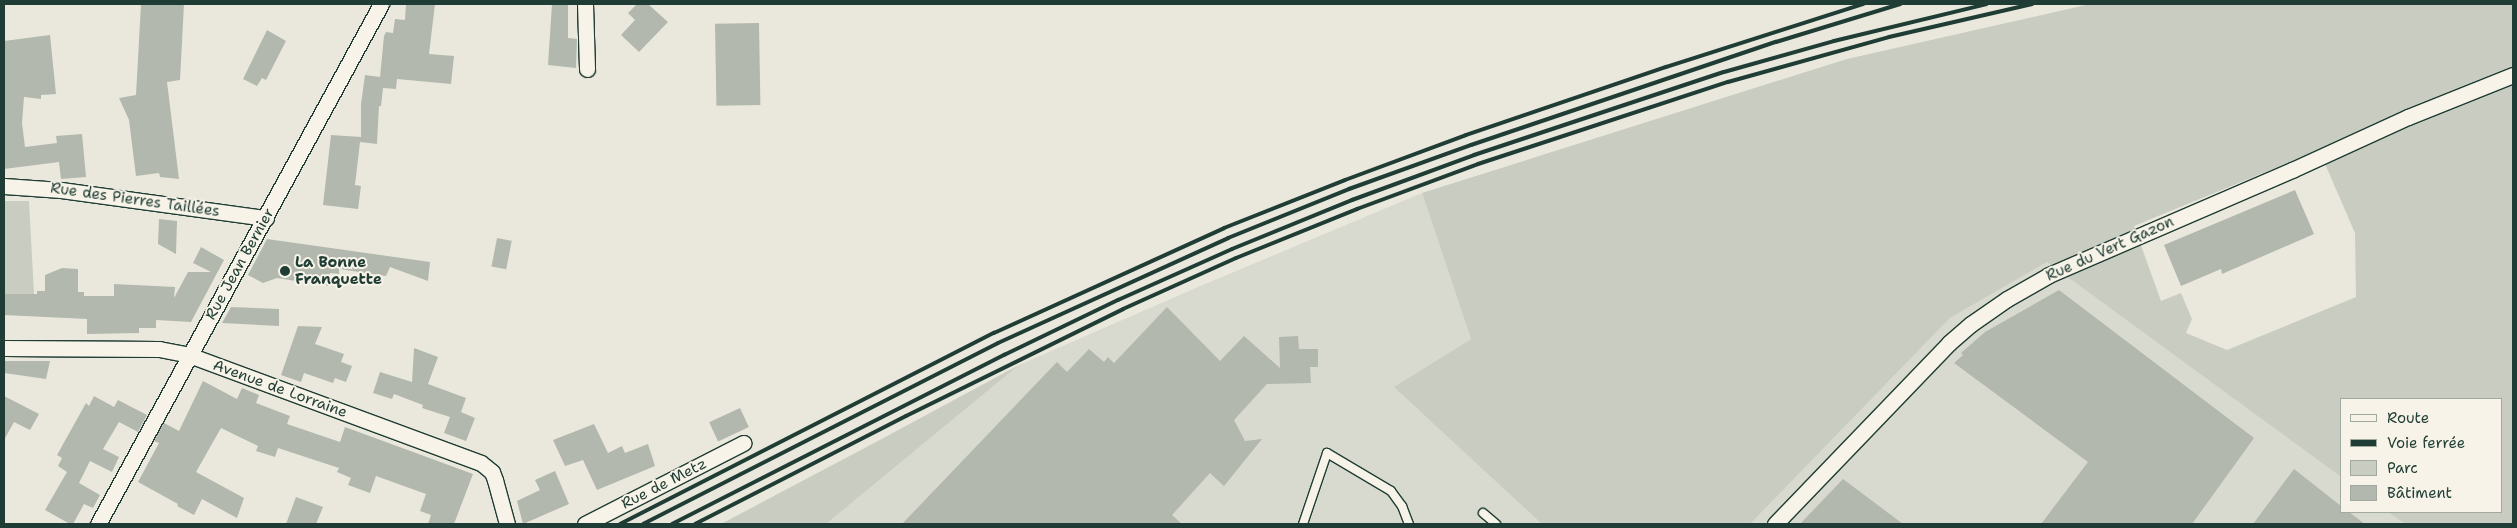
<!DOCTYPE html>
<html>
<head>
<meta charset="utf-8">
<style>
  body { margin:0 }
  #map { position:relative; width:2517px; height:528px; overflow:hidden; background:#eae8dd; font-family:"Shantell Sans",sans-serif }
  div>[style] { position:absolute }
  .built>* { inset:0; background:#d9dacf }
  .green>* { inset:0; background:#c8ccc1 }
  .building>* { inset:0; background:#b2b8ae; transform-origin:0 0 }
  .roads { filter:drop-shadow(1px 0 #1f3d34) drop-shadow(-1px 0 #1f3d34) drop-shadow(0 1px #1f3d34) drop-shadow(0 -1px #1f3d34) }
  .service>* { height:8px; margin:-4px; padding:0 4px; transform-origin:4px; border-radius:4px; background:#f7f3e8 }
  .minor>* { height:15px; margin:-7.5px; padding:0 7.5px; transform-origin:7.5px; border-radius:7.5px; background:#f7f3e8 }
  .rail>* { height:4px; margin:-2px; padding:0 2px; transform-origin:2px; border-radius:2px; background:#1f3d34 }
  .dots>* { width:14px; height:14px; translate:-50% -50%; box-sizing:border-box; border:2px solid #f7f3e8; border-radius:50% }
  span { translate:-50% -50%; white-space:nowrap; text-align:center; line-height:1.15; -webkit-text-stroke:4px #f7f3e8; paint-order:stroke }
  .street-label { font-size:15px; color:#1f3d34 }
  .poi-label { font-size:15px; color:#1f3d34; font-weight:700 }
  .left { translate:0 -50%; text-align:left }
  .frame { position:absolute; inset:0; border:5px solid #1f3d34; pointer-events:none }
  .legend { position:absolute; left:2340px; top:398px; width:162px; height:115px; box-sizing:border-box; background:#f7f3e8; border:1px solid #a1aaa0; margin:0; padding:6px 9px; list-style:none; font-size:15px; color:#1f3d34 }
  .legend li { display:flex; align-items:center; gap:10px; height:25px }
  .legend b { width:25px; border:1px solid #a1aaa0 }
</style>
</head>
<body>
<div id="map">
  <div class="built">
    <i style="clip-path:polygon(1422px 193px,1471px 339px,1395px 387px,1542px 524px,826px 524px,1019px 365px,1198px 287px)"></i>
    <i style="clip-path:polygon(2047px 262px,2341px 477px,2341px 512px,2388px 512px,2405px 524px,1750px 524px,1950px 318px)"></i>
  </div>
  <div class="green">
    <i style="clip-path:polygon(evenodd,2090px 4px,2513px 4px,2513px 524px,2405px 524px,2388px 512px,2501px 512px,2501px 399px,2341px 399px,2341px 477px,2047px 262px,1950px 318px,1750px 524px,1542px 524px,1394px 387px,1471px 339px,1422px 193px,1847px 59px,2090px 4px,2319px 150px,2355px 233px,2356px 297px,2227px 350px,2186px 333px,2192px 319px,2181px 293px,2161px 301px,2134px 226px,2319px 150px)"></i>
    <i style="clip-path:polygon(4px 201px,29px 201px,34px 294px,4px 294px)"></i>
    <i style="clip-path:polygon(1019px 365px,826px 524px,721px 524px,876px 442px)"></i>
  </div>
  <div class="building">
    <i style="clip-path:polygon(141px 4px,184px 4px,180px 80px,167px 82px,179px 179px,160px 177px,159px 173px,136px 176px,129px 120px,119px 98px,136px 95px)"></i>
    <i style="clip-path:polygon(406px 4px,435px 4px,429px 54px,454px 56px,451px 84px,397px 79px,396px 89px,383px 88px,381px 106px,379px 106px,377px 144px,360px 142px,355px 185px,361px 186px,358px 209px,323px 205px,331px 135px,361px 137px,361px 104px,365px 75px,380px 77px,384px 36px,386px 32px,393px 33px,395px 19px,405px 20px)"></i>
    <i style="clip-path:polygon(552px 4px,568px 4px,568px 38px,577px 39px,576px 68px,548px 65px)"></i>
    <i style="clip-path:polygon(637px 4px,648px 4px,668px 22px,639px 52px,621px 35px,635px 20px,628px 13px)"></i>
    <i style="left:759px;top:23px;width:82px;height:44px;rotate:89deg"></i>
    <i style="clip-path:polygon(267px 30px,286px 41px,266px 80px,262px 78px,257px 86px,243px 79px)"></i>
    <i style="clip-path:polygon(50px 35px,56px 94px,41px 95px,41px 99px,24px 97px,22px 123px,25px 147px,57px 143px,56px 136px,82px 134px,86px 177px,61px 179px,59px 162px,4px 169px,4px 41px)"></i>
    <i style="clip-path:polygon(2295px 190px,2314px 234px,2222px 274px,2221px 269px,2181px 286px,2164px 245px)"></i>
    <i style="clip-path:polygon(159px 219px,177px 221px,176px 254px,158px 244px)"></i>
    <i style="left:497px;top:238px;width:15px;height:29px;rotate:11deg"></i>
    <i style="clip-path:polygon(267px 239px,430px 262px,428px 281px,390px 267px,386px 276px,339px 269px,339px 274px,330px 273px,328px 286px,277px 278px,263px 283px,248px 275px)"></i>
    <i style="clip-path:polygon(201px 247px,224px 260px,191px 322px,156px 320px,156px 328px,139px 328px,139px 333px,87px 334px,87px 319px,4px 315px,4px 294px,37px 294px,37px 291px,45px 291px,45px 275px,62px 268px,78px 269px,78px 292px,84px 292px,84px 296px,114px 296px,114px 284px,175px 287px,174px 298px,188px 272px,211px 272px,193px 263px)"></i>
    <i style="clip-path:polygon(2059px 290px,2254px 438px,2192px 524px,2041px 524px,2088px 462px,1954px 363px,1963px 355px,1961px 353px,1985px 332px)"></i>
    <i style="clip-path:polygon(231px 307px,279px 309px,279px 326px,222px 323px)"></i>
    <i style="clip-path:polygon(1167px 307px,1220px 361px,1244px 336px,1280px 368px,1279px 337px,1298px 336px,1299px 349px,1318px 349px,1318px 367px,1310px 367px,1311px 383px,1267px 384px,1234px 420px,1245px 441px,1262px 439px,1224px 486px,1210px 473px,1172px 515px,1182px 524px,902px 524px,1057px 362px,1067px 372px,1089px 349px,1104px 362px,1108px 357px,1114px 363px)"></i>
    <i style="clip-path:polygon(298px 326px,322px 327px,315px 344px,344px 354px,341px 362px,352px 366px,346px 382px,335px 378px,333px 383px,304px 373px,301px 382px,281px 375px)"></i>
    <i style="clip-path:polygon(414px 348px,438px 357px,428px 384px,466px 398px,461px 412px,475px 418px,466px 441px,444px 433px,450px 417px,422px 408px,423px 405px,394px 394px,392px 399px,373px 393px,380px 372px,412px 382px)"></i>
    <i style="clip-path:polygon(4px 361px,50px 361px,46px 379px,4px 373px)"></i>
    <i style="clip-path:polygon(203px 381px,237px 399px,242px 388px,259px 395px,256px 403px,290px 416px,287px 424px,340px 442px,345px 427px,473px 474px,454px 524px,428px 524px,431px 515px,420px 511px,426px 494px,376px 476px,370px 493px,348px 485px,351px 478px,337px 472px,339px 468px,278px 448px,275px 457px,256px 451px,258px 446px,221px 428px,196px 472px,244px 498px,237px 518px,202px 499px,194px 515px,177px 506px,178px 504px,138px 482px,159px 443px,154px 441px,164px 423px,179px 431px)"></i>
    <i style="clip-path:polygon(4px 396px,39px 414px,30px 430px,14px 422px,4px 440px)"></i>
    <i style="clip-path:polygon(94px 396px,114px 407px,118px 400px,147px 415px,138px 432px,119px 422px,103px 449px,119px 457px,112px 472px,90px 461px,79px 483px,100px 495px,93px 508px,84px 504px,73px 524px,70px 524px,45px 510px,67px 472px,58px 466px,62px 458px,57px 455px,86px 403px,89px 406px)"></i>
    <i style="left:740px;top:408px;width:21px;height:34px;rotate:65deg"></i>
    <i style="clip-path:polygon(594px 424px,608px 453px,622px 446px,625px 453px,648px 444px,655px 466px,597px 490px,583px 460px,565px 466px,553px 440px)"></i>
    <i style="clip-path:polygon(2294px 469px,2341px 506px,2341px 512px,2349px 512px,2365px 524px,2253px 524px)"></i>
    <i style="clip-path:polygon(555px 471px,569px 504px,523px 524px,517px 501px,540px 490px,535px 480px)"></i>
    <i style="clip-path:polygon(1843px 479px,1903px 524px,1800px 524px)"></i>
    <i style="clip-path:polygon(296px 497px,323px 507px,316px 524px,286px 524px)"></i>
  </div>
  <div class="roads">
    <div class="service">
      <i style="left:1483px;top:513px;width:17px;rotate:40deg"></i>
      <i style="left:1303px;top:524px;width:75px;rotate:-71.3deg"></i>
      <i style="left:1327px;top:453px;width:74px;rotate:30.7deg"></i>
      <i style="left:1391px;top:491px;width:19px;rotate:54deg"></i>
      <i style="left:1402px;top:506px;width:19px;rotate:69deg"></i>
    </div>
    <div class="minor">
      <i style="left:585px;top:4px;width:65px;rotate:88.2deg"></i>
      <i style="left:4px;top:186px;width:57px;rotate:4deg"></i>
      <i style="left:61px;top:190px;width:207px;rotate:7.8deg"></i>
      <i style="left:4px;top:348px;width:155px;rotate:0.4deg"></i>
      <i style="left:159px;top:349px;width:31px;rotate:11deg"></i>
      <i style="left:189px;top:355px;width:311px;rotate:20.3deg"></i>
      <i style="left:481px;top:463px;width:14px;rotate:39deg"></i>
      <i style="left:492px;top:472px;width:9px;rotate:69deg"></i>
      <i style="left:495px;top:480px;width:46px;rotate:74.7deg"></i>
      <i style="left:98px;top:524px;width:592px;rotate:-61.44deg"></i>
      <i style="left:585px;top:524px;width:178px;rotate:-27.1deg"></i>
      <i style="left:1775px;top:524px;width:251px;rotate:-46.1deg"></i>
      <i style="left:1949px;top:343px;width:29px;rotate:-41deg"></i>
      <i style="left:1971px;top:324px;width:44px;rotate:-34.8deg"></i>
      <i style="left:2007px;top:299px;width:48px;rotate:-29.7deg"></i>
      <i style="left:2049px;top:275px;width:265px;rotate:-23.4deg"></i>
      <i style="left:2292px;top:170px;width:128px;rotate:-24.6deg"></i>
      <i style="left:2408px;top:117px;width:113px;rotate:-21.8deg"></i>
    </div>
  </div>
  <div class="rail">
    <i style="left:620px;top:524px;width:420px;rotate:-27.1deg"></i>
    <i style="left:994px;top:333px;width:253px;rotate:-24.5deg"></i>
    <i style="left:1224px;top:228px;width:130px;rotate:-21.6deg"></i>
    <i style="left:1345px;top:180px;width:129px;rotate:-20.4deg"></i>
    <i style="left:1466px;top:135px;width:211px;rotate:-18.8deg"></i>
    <i style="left:1666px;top:67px;width:207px;rotate:-17.7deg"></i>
    <i style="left:643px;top:524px;width:398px;rotate:-27deg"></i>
    <i style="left:998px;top:343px;width:253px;rotate:-24.5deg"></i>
    <i style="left:1228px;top:238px;width:131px;rotate:-22deg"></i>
    <i style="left:1349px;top:189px;width:130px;rotate:-19.8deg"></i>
    <i style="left:1471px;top:145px;width:322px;rotate:-18.7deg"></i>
    <i style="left:1776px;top:42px;width:130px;rotate:-17deg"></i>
    <i style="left:672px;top:524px;width:373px;rotate:-27deg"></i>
    <i style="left:1004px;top:355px;width:127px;rotate:-25.8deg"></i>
    <i style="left:1118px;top:300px;width:125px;rotate:-24.1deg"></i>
    <i style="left:1232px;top:249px;width:130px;rotate:-22.2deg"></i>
    <i style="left:1352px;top:200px;width:130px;rotate:-20.2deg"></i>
    <i style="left:1474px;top:155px;width:263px;rotate:-18.4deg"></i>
    <i style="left:1724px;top:72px;width:114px;rotate:-15.7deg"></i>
    <i style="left:1834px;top:41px;width:157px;rotate:-13.6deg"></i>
    <i style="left:695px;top:524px;width:237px;rotate:-27.1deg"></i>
    <i style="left:906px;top:416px;width:242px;rotate:-26.2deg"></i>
    <i style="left:1123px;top:309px;width:124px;rotate:-24.3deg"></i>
    <i style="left:1236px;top:258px;width:131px;rotate:-22deg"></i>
    <i style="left:1357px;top:209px;width:129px;rotate:-20.4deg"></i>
    <i style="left:1478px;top:164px;width:263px;rotate:-18.2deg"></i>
    <i style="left:1728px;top:82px;width:167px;rotate:-15.6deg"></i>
    <i style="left:1889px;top:37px;width:147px;rotate:-13deg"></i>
  </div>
  <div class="dots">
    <i style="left:285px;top:271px;background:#1f3d34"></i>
  </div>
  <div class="street-label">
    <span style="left:135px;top:200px;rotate:8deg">Rue des Pierres Taillées</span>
    <span style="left:2110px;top:249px;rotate:-24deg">Rue du Vert Gazon</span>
    <span style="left:240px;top:264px;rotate:-61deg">Rue Jean Bernier</span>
    <span style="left:280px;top:389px;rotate:20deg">Avenue de Lorraine</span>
    <span style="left:664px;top:484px;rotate:-27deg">Rue de Metz</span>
  </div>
  <div class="poi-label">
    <span class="left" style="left:295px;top:271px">La Bonne<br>Franquette</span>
  </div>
  <div class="frame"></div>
  <ul class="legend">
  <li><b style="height:6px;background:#f7f3e8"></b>Route</li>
  <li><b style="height:6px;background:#1f3d34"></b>Voie ferrée</li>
  <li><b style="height:14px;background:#c8ccc1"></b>Parc</li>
  <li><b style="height:14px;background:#b2b8ae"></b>Bâtiment</li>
  </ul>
</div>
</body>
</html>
